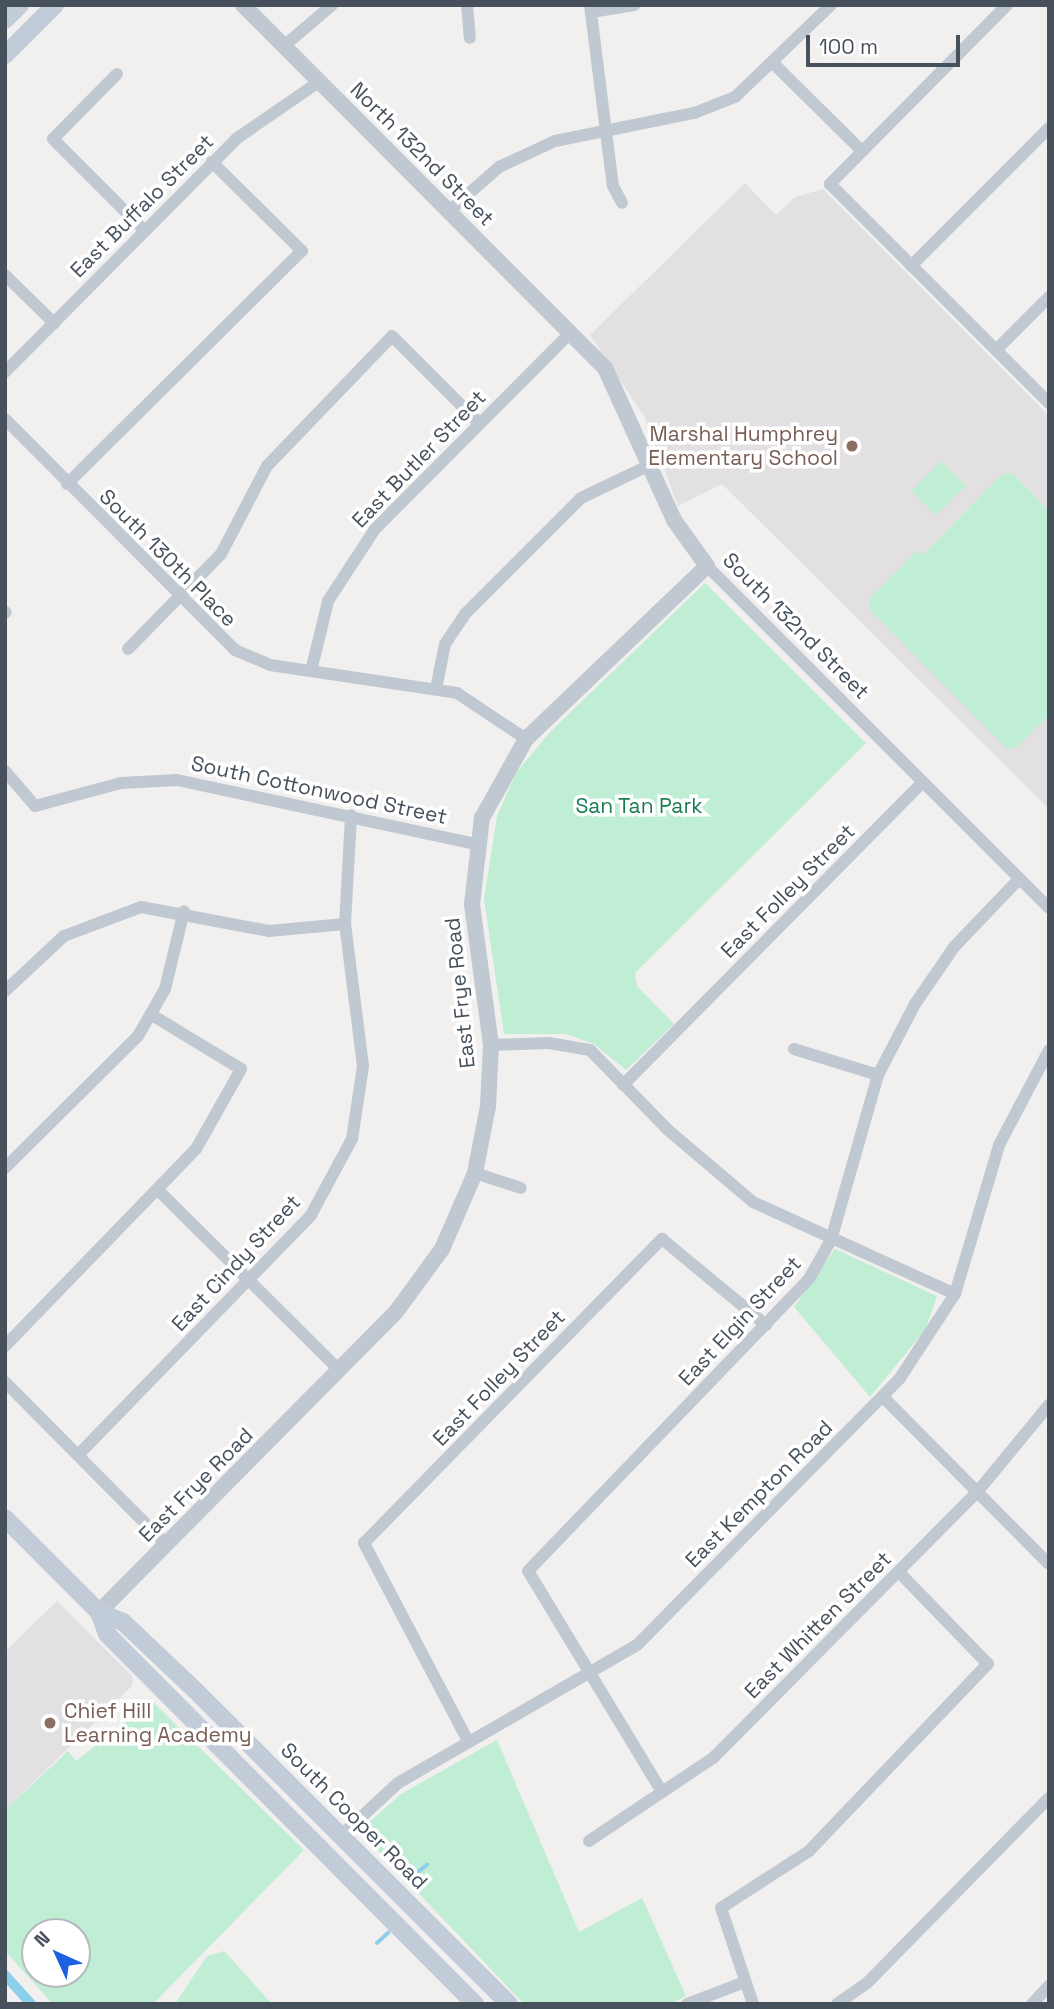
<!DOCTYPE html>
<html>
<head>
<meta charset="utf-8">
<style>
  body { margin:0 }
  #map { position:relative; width:1054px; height:2009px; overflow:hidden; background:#f2efef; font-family:"Space Grotesk",sans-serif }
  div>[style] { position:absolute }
  .education>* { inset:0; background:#e3e0e1 }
  .green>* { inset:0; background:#bfeed5; transform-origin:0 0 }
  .stream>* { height:3.5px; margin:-1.75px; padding:0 1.75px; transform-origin:1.75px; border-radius:1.75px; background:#8ccfea }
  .canal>* { height:10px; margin:-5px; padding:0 5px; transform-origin:5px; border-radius:5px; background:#8ccfea }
  .minor>* { height:12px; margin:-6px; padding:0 6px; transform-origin:6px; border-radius:6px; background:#c0c8d1 }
  .tertiary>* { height:16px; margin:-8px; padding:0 8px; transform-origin:8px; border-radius:8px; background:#c0c8d1 }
  .secondary>* { height:18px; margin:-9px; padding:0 9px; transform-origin:9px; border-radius:9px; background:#c2cbd8 }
  .dots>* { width:19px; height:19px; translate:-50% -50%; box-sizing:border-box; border:4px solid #fff; border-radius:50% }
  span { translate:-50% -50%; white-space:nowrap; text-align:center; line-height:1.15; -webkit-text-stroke:7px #fff; paint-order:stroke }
  .street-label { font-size:21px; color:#47515c }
  .education-label { font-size:21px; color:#785e54 }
  .right { translate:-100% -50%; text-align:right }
  .left { translate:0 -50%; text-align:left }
  .park-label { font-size:21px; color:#197d53 }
  .frame { position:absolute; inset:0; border:7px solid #47515c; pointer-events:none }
  .north { position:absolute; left:21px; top:1918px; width:70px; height:70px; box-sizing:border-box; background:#fff; border:2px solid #b5b9be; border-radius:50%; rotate:315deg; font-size:19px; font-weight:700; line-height:28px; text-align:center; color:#47515c }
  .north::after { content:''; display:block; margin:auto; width:24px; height:32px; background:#1c61de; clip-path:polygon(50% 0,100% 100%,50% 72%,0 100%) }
  .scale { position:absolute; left:806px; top:35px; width:154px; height:32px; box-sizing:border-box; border:4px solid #47515c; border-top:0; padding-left:9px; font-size:21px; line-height:24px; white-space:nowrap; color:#47515c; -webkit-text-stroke:5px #fff; paint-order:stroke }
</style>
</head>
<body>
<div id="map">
  <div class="education">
    <i style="clip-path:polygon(745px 183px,776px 215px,795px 197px,823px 189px,1049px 416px,1049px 809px,722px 484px,678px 506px,644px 416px,590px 335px)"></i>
    <i style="clip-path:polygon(57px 1601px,133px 1677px,132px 1686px,5px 1810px,5px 1652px)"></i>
  </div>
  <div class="green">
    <i style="left:941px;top:461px;width:35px;height:42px;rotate:45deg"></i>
    <i style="clip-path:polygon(1012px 473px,1049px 511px,1049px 715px,1017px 747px,1007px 749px,869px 609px,869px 599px,918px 550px,923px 555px,1001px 475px)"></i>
    <i style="clip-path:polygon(705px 583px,866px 743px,635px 973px,637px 986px,674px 1024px,626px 1070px,594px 1044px,566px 1034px,504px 1034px,484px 899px,497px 816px,516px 773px,551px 731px)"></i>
    <i style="clip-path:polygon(835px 1249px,937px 1296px,925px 1330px,870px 1397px,794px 1307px)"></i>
    <i style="clip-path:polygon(evenodd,152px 1701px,304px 1850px,153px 2004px,53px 2004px,5px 1951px,5px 1810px,68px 1751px,76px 1761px,152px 1701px,77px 1932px,77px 1974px,35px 1974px,35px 1932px,77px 1932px)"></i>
    <i style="clip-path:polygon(497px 1740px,579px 1932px,642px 1898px,686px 1996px,670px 2004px,524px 2004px,366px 1838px,365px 1826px,401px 1794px)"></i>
    <i style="clip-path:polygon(224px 1951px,272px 2004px,175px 2004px,207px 1956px)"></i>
  </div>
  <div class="stream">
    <i style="left:409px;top:1879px;width:23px;rotate:-38deg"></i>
    <i style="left:377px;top:1943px;width:15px;rotate:-42deg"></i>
  </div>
  <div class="canal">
    <i style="left:5px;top:1975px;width:39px;rotate:48deg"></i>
  </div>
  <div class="minor">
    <i style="left:467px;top:5px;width:33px;rotate:85deg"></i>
    <i style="left:590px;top:5px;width:182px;rotate:82.8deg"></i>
    <i style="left:613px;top:186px;width:19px;rotate:62deg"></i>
    <i style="left:1007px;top:5px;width:252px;rotate:134.7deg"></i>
    <i style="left:830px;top:184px;width:310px;rotate:45deg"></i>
    <i style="left:591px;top:12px;width:44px;rotate:-9.2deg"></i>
    <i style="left:284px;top:46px;width:63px;rotate:-40.5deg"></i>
    <i style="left:775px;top:65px;width:122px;rotate:44.7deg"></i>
    <i style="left:117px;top:74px;width:91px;rotate:134.6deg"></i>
    <i style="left:53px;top:139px;width:129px;rotate:45deg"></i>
    <i style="left:449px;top:211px;width:67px;rotate:-41.3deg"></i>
    <i style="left:499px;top:167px;width:62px;rotate:-24.9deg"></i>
    <i style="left:555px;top:141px;width:142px;rotate:-11.4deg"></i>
    <i style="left:694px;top:113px;width:44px;rotate:-21.3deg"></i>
    <i style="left:735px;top:97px;width:133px;rotate:-43.8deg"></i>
    <i style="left:911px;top:266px;width:195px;rotate:-45deg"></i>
    <i style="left:5px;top:275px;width:69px;rotate:44.4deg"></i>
    <i style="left:996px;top:350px;width:75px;rotate:-45deg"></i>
    <i style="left:5px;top:372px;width:328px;rotate:-45.2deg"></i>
    <i style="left:236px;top:139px;width:102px;rotate:-34.6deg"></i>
    <i style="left:5px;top:419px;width:326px;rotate:45.1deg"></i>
    <i style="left:235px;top:650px;width:38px;rotate:23deg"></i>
    <i style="left:270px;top:665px;width:189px;rotate:8.5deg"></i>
    <i style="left:457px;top:693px;width:83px;rotate:33.7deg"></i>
    <i style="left:67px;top:484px;width:331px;rotate:-44.8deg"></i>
    <i style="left:302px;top:251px;width:127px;rotate:-135.3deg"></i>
    <i style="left:707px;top:566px;width:484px;rotate:45deg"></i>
    <i style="left:5px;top:613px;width:1px;rotate:-45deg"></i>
    <i style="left:128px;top:649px;width:133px;rotate:-45.6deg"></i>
    <i style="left:221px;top:554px;width:99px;rotate:-62.4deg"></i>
    <i style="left:267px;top:466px;width:180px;rotate:-46.1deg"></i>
    <i style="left:392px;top:336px;width:124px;rotate:45deg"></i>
    <i style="left:311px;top:671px;width:72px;rotate:-76.3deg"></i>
    <i style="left:328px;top:601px;width:86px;rotate:-56.9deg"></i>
    <i style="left:375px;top:529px;width:278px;rotate:-45.1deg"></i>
    <i style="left:436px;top:689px;width:46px;rotate:-78.7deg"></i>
    <i style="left:445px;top:644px;width:36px;rotate:-56deg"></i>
    <i style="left:465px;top:614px;width:164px;rotate:-45deg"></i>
    <i style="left:581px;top:498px;width:79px;rotate:-25.6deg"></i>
    <i style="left:5px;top:771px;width:46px;rotate:49.4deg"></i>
    <i style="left:35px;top:806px;width:89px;rotate:-15deg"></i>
    <i style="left:121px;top:783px;width:56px;rotate:-3.1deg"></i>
    <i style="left:177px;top:780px;width:306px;rotate:12.1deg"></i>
    <i style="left:5px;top:991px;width:81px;rotate:-43deg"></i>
    <i style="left:64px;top:936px;width:82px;rotate:-20.6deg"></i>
    <i style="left:141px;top:907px;width:130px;rotate:10.6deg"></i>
    <i style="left:269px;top:931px;width:76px;rotate:-5.3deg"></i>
    <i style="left:491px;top:1045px;width:58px;rotate:-2deg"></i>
    <i style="left:549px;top:1043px;width:42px;rotate:9.7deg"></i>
    <i style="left:590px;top:1050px;width:112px;rotate:45.7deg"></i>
    <i style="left:668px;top:1130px;width:111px;rotate:40.3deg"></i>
    <i style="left:753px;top:1202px;width:222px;rotate:24.5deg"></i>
    <i style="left:794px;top:1049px;width:88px;rotate:17.2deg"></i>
    <i style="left:623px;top:1085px;width:425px;rotate:-45.3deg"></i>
    <i style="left:5px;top:1168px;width:187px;rotate:-44.8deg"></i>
    <i style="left:138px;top:1036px;width:54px;rotate:-60.1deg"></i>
    <i style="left:165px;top:989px;width:80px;rotate:-76.3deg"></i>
    <i style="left:475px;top:1173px;width:48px;rotate:18.1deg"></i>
    <i style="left:159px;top:1191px;width:254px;rotate:44.8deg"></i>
    <i style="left:5px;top:1346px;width:274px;rotate:-45.9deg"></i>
    <i style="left:196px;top:1149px;width:92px;rotate:-60.6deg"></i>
    <i style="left:241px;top:1069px;width:104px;rotate:-148.8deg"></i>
    <i style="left:5px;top:1382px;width:228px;rotate:45.2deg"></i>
    <i style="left:883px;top:1397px;width:235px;rotate:45.2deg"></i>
    <i style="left:78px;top:1455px;width:334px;rotate:-45.8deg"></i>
    <i style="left:311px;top:1215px;width:86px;rotate:-61.7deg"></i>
    <i style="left:352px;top:1139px;width:74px;rotate:-81.4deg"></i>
    <i style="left:363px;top:1066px;width:143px;rotate:-97.2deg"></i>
    <i style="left:345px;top:924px;width:109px;rotate:-86.8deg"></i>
    <i style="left:468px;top:1741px;width:224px;rotate:-117.7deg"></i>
    <i style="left:364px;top:1543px;width:426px;rotate:-45.6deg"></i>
    <i style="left:662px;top:1239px;width:135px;rotate:39.6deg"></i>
    <i style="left:662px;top:1792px;width:258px;rotate:-121.2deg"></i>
    <i style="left:528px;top:1571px;width:405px;rotate:-46.1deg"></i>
    <i style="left:809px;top:1279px;width:45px;rotate:-60.6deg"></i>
    <i style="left:831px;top:1240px;width:172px;rotate:-74.1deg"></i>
    <i style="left:878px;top:1075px;width:80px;rotate:-62.5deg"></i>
    <i style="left:915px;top:1004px;width:69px;rotate:-55.6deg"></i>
    <i style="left:954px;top:947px;width:94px;rotate:-46.3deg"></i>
    <i style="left:342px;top:1835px;width:76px;rotate:-42.9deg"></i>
    <i style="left:398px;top:1783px;width:276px;rotate:-30deg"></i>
    <i style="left:637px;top:1645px;width:375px;rotate:-45.4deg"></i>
    <i style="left:900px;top:1378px;width:100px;rotate:-56.8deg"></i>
    <i style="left:955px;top:1294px;width:155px;rotate:-73.5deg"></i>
    <i style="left:999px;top:1145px;width:107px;rotate:-62.2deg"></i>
    <i style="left:589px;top:1841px;width:149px;rotate:-33.8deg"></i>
    <i style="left:713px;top:1758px;width:376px;rotate:-45.2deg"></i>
    <i style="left:978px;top:1491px;width:112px;rotate:-50.5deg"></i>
    <i style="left:687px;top:2004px;width:62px;rotate:-20.8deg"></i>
    <i style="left:753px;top:2004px;width:101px;rotate:-108.4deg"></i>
    <i style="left:721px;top:1908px;width:105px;rotate:-32.9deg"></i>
    <i style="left:809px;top:1851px;width:259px;rotate:-46.3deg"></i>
    <i style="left:988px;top:1664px;width:129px;rotate:-134.1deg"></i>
    <i style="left:837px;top:2004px;width:38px;rotate:-35deg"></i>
    <i style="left:868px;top:1982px;width:258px;rotate:-45.5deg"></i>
    <i style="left:1032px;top:2004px;width:25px;rotate:-47deg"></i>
  </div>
  <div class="tertiary">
    <i style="left:99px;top:1612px;width:422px;rotate:-45.3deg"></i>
    <i style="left:396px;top:1312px;width:78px;rotate:-53.9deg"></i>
    <i style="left:442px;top:1249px;width:83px;rotate:-66.5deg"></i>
    <i style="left:475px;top:1173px;width:68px;rotate:-79deg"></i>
    <i style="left:488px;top:1106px;width:61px;rotate:-87.2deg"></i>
    <i style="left:491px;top:1045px;width:142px;rotate:-97.7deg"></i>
    <i style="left:472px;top:904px;width:87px;rotate:-83.4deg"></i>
    <i style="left:482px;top:818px;width:90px;rotate:-60.9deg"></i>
    <i style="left:526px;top:739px;width:250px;rotate:-43.7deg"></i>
    <i style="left:707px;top:566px;width:57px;rotate:-125.7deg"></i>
    <i style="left:674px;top:520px;width:167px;rotate:-114.4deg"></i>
    <i style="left:605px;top:368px;width:513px;rotate:-134.92deg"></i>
  </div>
  <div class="secondary">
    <i style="left:5px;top:20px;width:21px;rotate:-45deg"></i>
    <i style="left:5px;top:55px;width:71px;rotate:-45deg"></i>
    <i style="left:5px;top:1518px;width:133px;rotate:45deg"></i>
    <i style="left:99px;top:1612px;width:26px;rotate:23deg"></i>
    <i style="left:123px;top:1622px;width:99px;rotate:43.4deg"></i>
    <i style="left:195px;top:1690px;width:444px;rotate:45deg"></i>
    <i style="left:99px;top:1612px;width:23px;rotate:70deg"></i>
    <i style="left:107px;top:1634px;width:522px;rotate:45.16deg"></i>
  </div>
  <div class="dots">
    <i style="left:852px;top:446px;background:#8d6e63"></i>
    <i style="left:50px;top:1723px;background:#8d6e63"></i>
  </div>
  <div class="street-label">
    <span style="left:422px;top:154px;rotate:45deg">North 132nd Street</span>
    <span style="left:142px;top:206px;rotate:-45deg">East Buffalo Street</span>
    <span style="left:419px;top:459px;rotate:-46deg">East Butler Street</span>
    <span style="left:168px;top:558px;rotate:45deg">South 130th Place</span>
    <span style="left:796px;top:626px;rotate:45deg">South 132nd Street</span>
    <span style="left:319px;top:790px;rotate:12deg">South Cottonwood Street</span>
    <span style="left:788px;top:891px;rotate:-45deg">East Folley Street</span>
    <span style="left:460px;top:993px;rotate:-96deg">East Frye Road</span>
    <span style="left:236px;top:1263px;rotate:-47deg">East Cindy Street</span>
    <span style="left:740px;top:1321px;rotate:-47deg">East Elgin Street</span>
    <span style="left:499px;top:1378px;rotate:-46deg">East Folley Street</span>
    <span style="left:196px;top:1485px;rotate:-45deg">East Frye Road</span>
    <span style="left:759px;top:1494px;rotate:-45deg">East Kempton Road</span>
    <span style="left:818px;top:1625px;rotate:-45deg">East Whitten Street</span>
    <span style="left:354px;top:1816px;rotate:45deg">South Cooper Road</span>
  </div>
  <div class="education-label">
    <span class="right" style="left:838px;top:446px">Marshal Humphrey<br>Elementary School</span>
    <span class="left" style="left:64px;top:1723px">Chief Hill<br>Learning Academy</span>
  </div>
  <div class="park-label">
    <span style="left:639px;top:806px">San Tan Park</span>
  </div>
  <div class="frame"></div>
  <div class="north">N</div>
  <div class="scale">100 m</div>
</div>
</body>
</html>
